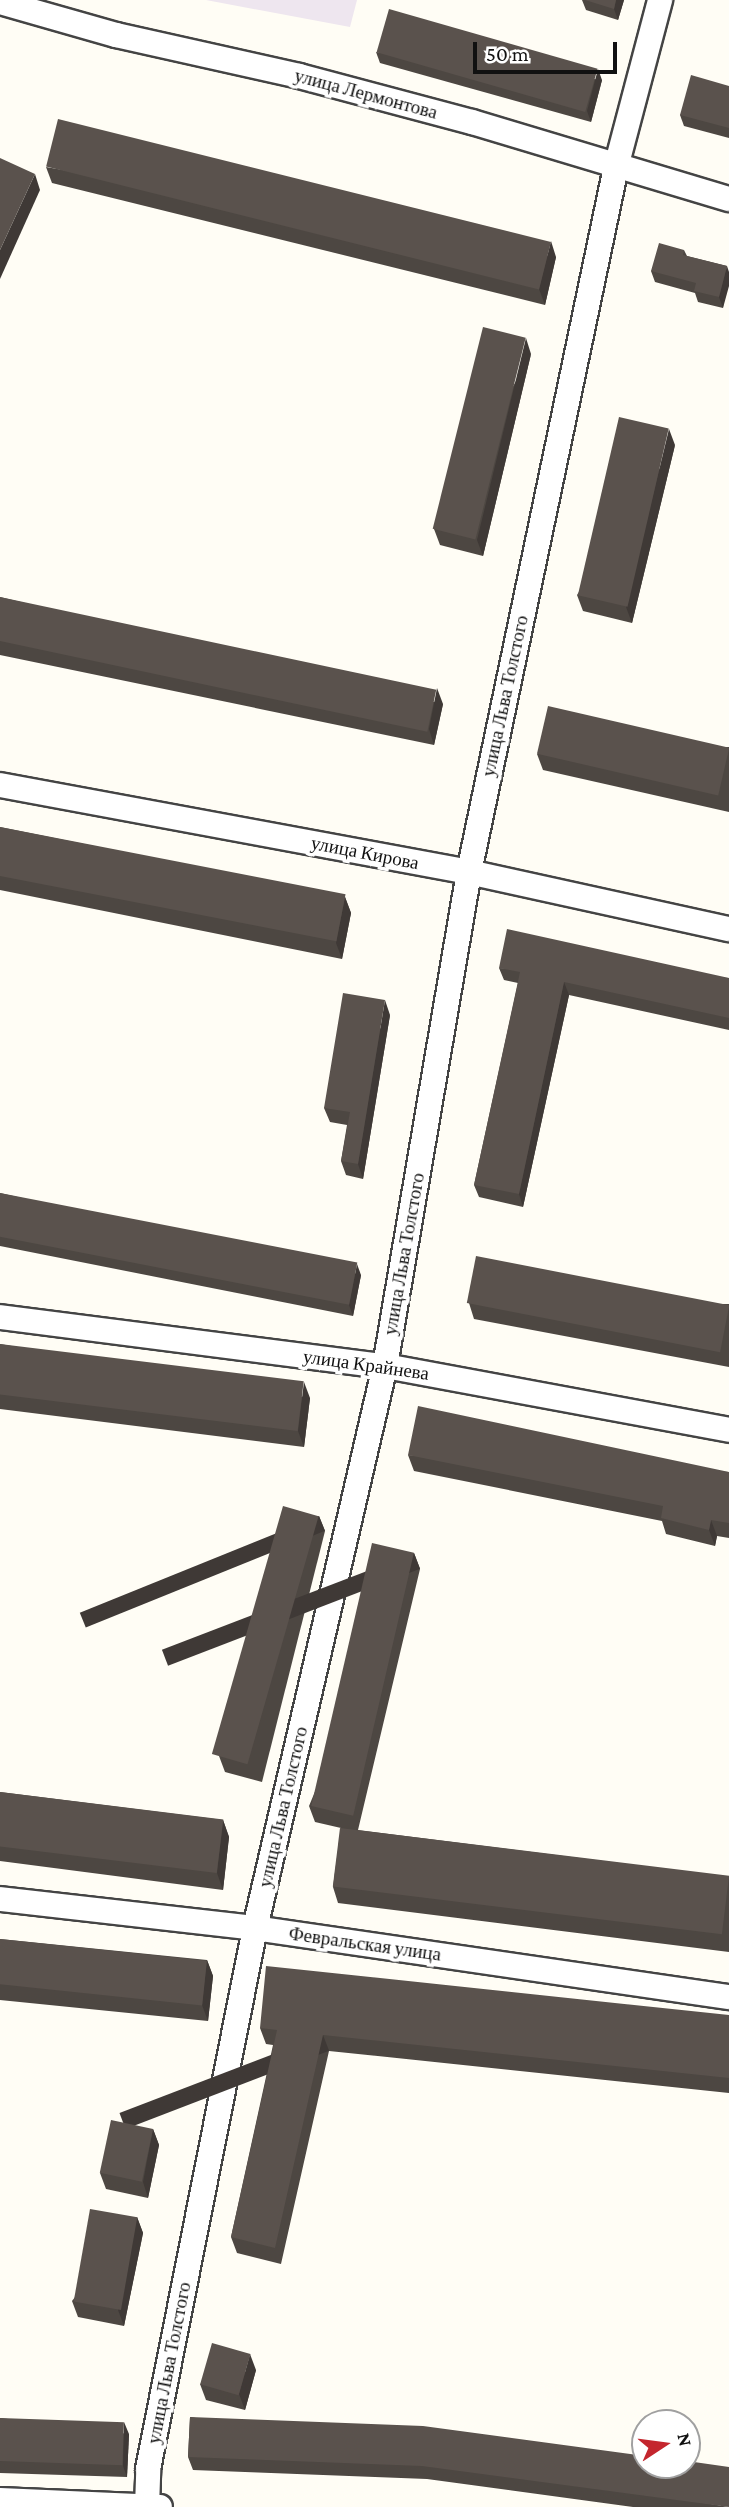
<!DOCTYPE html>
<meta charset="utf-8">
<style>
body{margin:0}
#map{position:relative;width:729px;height:2507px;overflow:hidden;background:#fffdf5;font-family:"Crimson Pro",serif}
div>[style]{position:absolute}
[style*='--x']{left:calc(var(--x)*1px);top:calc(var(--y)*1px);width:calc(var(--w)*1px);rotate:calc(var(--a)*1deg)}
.industrial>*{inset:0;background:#eee6ef}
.roads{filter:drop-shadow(2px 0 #444) drop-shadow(-2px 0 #444) drop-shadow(0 2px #444) drop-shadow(0 -2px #444)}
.minor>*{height:24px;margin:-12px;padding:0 12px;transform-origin:12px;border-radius:12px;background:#fff}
.wall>*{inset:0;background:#4d4742}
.shaded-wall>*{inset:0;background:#3f3936;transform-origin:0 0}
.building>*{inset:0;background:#5a524d;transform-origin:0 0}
span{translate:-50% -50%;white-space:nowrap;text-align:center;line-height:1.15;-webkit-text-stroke:7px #fff;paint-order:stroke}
.street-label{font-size:19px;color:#111}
.north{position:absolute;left:631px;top:2409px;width:70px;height:70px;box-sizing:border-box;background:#fff;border:2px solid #a0a0a0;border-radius:50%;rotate:77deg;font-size:19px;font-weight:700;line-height:28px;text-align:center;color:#111}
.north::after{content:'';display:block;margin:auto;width:24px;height:32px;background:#c4262e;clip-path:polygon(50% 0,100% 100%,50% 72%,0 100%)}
.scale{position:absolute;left:473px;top:42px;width:144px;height:32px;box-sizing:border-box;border:4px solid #111;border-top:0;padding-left:9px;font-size:21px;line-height:24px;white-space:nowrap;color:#111;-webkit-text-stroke:5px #fff;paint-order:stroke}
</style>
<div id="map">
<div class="industrial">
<div style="clip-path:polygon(206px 0,357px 0,350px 27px)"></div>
</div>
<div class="roads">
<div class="minor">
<div style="--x:0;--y:2;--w:121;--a:15.9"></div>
<div style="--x:116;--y:35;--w:188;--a:12.6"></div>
<div style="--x:299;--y:76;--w:179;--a:14.9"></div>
<div style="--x:472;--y:122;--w:268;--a:16.7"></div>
<div style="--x:0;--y:785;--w:477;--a:10.5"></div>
<div style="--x:469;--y:872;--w:266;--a:12.4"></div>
<div style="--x:0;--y:1317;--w:388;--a:7.3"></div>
<div style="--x:385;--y:1366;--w:350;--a:10.5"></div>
<div style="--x:0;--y:1899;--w:257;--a:6.5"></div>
<div style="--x:255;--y:1928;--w:479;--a:8.3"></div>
<div style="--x:0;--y:2500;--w:160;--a:2.5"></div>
<div style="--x:147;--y:2507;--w:38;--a:-88"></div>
<div style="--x:148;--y:2469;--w:551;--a:-78.81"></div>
<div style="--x:255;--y:1928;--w:577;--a:-76.98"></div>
<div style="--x:385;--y:1366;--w:501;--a:-80.35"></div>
<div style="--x:469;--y:872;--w:720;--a:-78.22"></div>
<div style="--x:616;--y:167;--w:173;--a:-75.2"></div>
</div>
</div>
<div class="wall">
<div style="clip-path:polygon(582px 0,624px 0,618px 20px,586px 10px)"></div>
<div style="clip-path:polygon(376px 52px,602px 80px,591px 122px,380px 63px)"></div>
<div style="clip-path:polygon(729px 86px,729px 138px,684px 126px,680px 115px)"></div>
<div style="clip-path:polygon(46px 167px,556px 257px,545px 305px,52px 183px)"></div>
<div style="clip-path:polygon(684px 250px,687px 256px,727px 266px,723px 308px,698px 302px,695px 293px,655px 282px,651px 271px)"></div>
<div style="clip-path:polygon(531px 354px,483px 556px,440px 545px,434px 529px)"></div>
<div style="clip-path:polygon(675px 445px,632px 623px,583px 611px,577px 595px)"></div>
<div style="clip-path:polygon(0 597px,443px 704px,434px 745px,0 655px)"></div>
<div style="clip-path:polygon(729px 747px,729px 812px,543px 770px,537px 754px)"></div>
<div style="clip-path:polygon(0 827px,345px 897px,351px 913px,342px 959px,0 890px)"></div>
<div style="clip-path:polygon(499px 968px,729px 978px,729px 1030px,569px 995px,523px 1207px,479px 1197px,474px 1185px,518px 983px,504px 980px)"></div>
<div style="clip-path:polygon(390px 1015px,363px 1179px,346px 1175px,341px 1161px,347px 1125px,330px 1122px,324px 1108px)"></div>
<div style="clip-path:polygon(0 1193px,361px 1275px,353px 1316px,0 1246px)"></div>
<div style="clip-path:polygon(469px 1303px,729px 1304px,729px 1367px,474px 1319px)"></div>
<div style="clip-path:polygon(0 1344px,310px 1398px,304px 1447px,0 1409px)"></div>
<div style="clip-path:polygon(408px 1455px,729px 1472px,729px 1538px,717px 1536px,715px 1546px,666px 1534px,662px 1521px,414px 1471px)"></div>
<div style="clip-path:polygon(319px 1516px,325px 1531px,262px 1782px,225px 1772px,219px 1756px)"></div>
<div style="clip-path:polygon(414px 1553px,420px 1569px,358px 1830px,729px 1877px,729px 1952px,338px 1903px,333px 1887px,341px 1828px,315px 1822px,309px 1806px)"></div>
<div style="clip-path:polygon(0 1792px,223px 1820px,229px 1837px,223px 1890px,0 1861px)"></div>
<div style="clip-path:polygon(0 1939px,207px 1960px,213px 1976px,208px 2021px,0 2000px)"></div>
<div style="clip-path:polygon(729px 2015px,729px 2093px,329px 2051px,281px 2264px,237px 2253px,231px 2237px,273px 2045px,266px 2044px,260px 2028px)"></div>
<div style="clip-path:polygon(153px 2129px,159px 2145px,148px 2198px,106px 2189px,100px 2173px)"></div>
<div style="clip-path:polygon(137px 2217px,143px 2233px,124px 2326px,78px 2317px,72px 2301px)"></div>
<div style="clip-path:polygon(256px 2370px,245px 2410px,206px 2400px,200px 2384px)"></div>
<div style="clip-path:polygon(190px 2417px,729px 2507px,633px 2507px,427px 2479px,193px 2470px,188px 2457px)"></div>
<div style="clip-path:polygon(0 2418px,129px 2434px,127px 2477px,0 2473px)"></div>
</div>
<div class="shaded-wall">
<div style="clip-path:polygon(616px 0,624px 0,618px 20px,614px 9px)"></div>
<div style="clip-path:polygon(598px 69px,602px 80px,591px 122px,587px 111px)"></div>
<div style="clip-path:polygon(35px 174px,40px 190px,0 279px,0 250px)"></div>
<div style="clip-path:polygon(551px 241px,556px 257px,545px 305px,539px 289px)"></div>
<div style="clip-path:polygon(727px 266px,729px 272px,729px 286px,723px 308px,719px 297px)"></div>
<div style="clip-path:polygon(526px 338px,531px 354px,483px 556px,477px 540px)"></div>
<div style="clip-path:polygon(669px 429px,675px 445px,632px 623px,626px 607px)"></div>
<div style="clip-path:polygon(437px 688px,443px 704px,434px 745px,429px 729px)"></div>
<div style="clip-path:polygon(345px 897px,351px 913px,342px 959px,336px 943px)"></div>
<div style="clip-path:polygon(564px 982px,569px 995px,523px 1207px,519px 1194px)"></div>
<div style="clip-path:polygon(385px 1000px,390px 1015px,363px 1179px,358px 1164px)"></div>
<div style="clip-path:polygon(357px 1264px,361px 1275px,353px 1316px,349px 1305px)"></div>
<div style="clip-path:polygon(304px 1382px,310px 1398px,304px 1447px,298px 1431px)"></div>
<div style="left:319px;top:1516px;width:16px;height:258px;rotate:68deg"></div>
<div style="clip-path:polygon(711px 1520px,717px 1536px,715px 1546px,709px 1530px)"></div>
<div style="left:414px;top:1553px;width:17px;height:270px;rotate:69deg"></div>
<div style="clip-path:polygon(223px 1820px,229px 1837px,223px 1890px,217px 1873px)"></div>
<div style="clip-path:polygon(207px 1960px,213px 1976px,208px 2021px,202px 2005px)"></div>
<div style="left:323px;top:2035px;width:17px;height:218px;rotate:69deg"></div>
<div style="clip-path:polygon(153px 2129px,159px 2145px,148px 2198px,143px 2182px)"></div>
<div style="clip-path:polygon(137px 2217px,143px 2233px,124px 2326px,118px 2310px)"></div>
<div style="clip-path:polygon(250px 2354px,256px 2370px,245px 2410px,239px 2394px)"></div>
<div style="clip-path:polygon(124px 2422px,129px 2434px,127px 2477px,123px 2466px)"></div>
</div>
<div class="building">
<div style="clip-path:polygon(585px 0,616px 0,614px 9px)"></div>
<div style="left:389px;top:9px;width:217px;height:45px;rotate:16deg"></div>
<div style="clip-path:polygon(691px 75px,729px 86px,729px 128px,680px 115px)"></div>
<div style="left:58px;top:119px;width:508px;height:49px;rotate:14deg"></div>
<div style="clip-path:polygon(0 158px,35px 174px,0 250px)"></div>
<div style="clip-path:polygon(659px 243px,684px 250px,683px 255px,727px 266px,719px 297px,694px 291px,696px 283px,651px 271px)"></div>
<div style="left:483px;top:327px;width:44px;height:208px;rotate:14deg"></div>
<div style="left:619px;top:417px;width:51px;height:183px;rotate:13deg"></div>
<div style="left:0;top:597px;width:446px;height:43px;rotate:12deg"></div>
<div style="left:548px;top:706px;width:186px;height:49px;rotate:13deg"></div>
<div style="left:0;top:827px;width:352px;height:48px;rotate:11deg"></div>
<div style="clip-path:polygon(507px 929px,729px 978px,729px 1018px,564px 982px,519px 1194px,474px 1185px,520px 972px,499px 968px)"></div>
<div style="clip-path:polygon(343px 993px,385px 1000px,358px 1164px,341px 1161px,350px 1112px,324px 1108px)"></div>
<div style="left:0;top:1193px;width:364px;height:43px;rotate:11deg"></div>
<div style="left:476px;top:1256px;width:258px;height:48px;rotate:11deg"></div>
<div style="left:0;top:1344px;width:306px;height:50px;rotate:7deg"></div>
<div style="clip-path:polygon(418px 1406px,729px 1472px,729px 1523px,711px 1520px,709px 1530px,661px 1518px,663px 1506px,408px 1455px)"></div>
<div style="left:283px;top:1506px;width:37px;height:258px;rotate:16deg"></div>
<div style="left:372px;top:1543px;width:43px;height:270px;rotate:13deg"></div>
<div style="left:0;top:1792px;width:225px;height:54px;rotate:7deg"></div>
<div style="left:340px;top:1828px;width:392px;height:59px;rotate:7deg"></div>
<div style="left:0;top:1939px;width:208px;height:45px;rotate:6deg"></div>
<div style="clip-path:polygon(266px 1966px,729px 2015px,729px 2078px,323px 2035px,275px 2248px,231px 2237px,277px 2030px,260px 2028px)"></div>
<div style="left:111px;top:2120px;width:43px;height:54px;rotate:12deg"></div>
<div style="left:90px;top:2209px;width:48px;height:94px;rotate:10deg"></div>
<div style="left:212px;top:2343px;width:40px;height:43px;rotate:16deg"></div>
<div style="clip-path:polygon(190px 2417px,423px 2426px,645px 2456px,645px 2465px,687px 2465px,687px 2461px,729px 2467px,729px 2507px,422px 2466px,188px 2457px)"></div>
<div style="left:0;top:2418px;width:124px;height:43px;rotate:2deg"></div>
</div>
<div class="street-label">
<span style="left:366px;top:94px;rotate:15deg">улица Лермонтова</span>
<span style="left:505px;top:696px;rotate:-78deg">улица Льва Толстого</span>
<span style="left:365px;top:853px;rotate:11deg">улица Кирова</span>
<span style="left:404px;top:1254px;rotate:-80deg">улица Льва Толстого</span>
<span style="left:366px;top:1365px;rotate:8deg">улица Крайнева</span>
<span style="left:283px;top:1807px;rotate:-77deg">улица Льва Толстого</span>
<span style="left:365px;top:1944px;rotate:8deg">Февральская улица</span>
<span style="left:169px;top:2363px;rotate:-79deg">улица Льва Толстого</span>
</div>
<div class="north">N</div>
<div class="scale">50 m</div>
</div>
